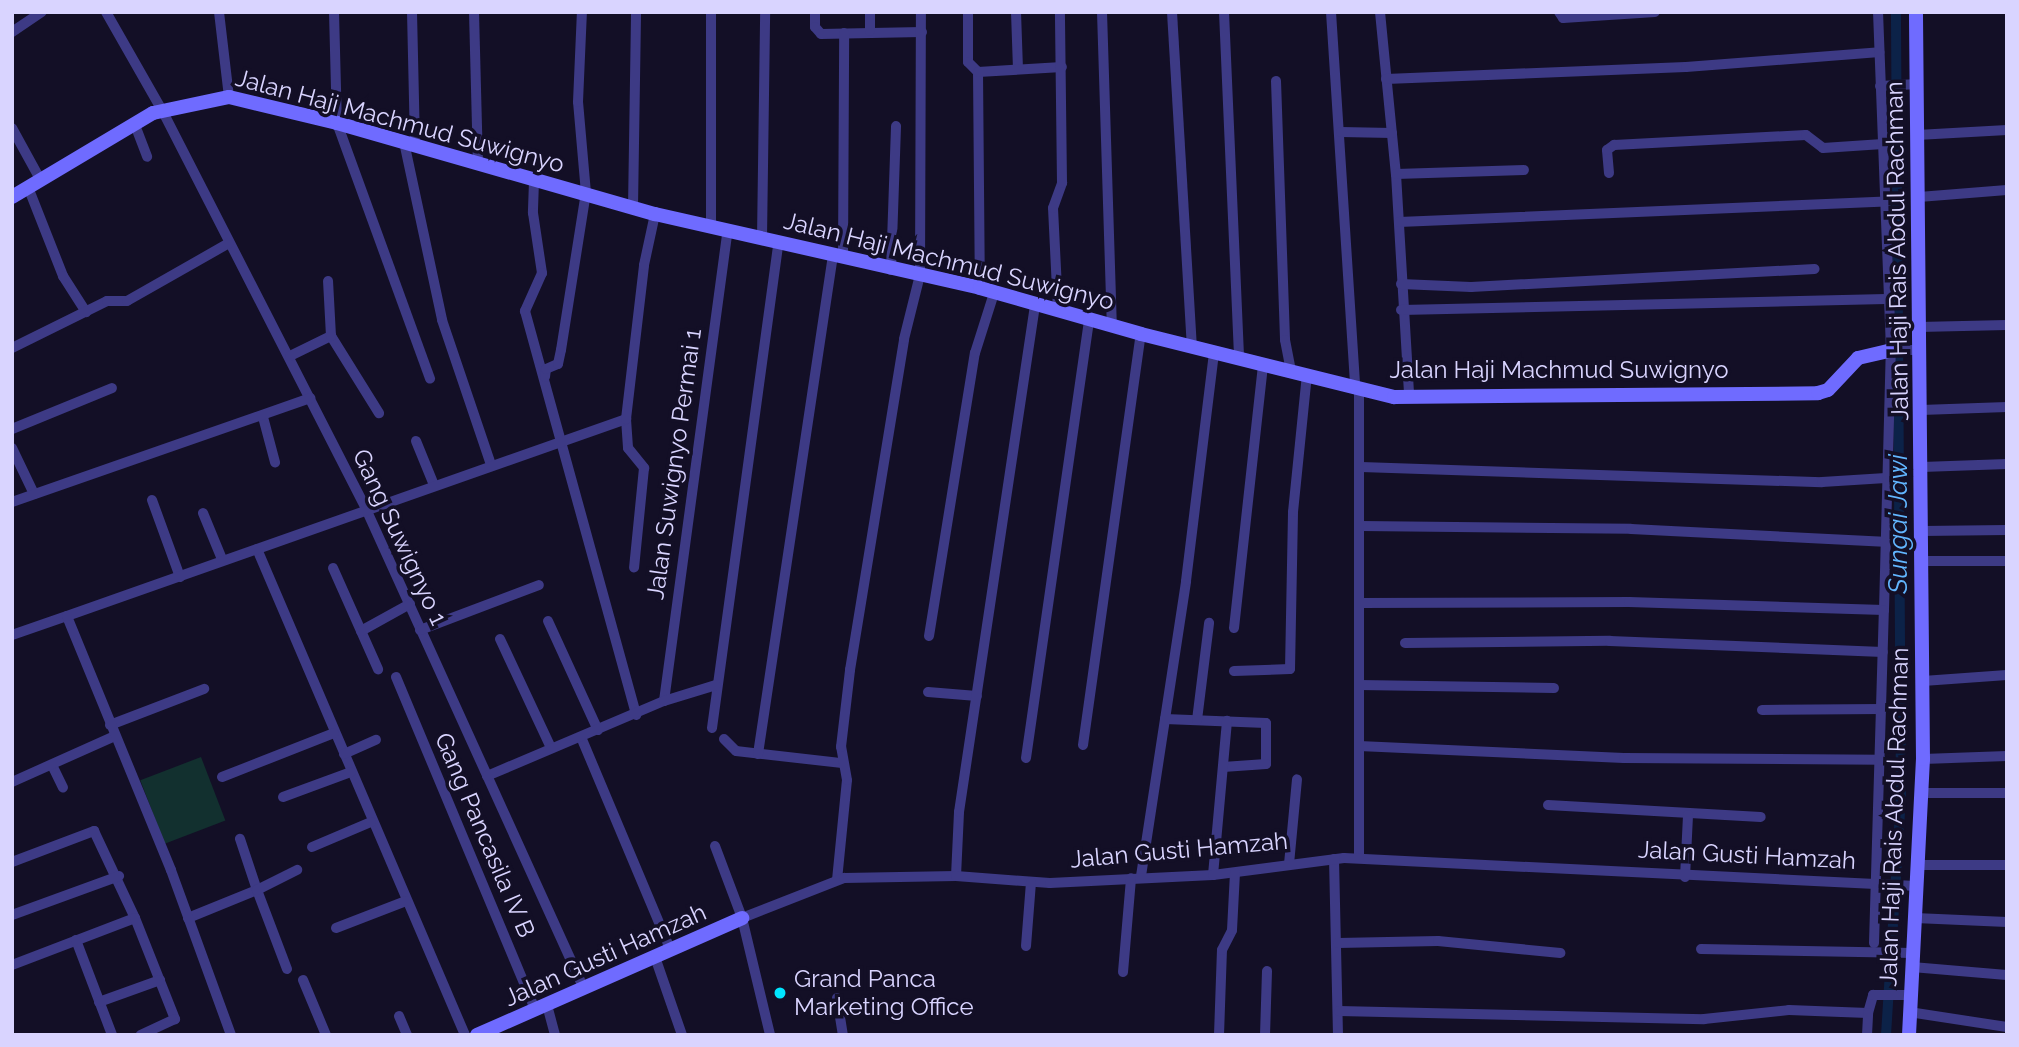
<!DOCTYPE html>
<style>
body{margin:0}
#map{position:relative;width:2019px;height:1047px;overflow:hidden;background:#130f26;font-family:Raleway,sans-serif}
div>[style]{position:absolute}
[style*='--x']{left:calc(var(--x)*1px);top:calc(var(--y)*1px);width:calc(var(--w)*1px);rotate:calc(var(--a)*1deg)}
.green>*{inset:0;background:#12302f;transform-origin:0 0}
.canal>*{height:10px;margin:-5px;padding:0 5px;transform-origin:5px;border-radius:5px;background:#0c2248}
.street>*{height:10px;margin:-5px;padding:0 5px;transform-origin:5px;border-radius:5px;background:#3d3a85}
.secondary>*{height:14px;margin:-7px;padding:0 7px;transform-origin:7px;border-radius:7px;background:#6f6bff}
.dots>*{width:19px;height:19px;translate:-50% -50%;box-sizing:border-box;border:4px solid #130f26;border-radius:50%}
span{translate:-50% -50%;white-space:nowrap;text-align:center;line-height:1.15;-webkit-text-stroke:7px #130f26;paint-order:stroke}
.street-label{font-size:24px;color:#d9d4ff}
.poi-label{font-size:24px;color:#d9d4ff}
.left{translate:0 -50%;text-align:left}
.water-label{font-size:26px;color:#62b6ff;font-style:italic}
.frame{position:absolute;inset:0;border:14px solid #d9d4ff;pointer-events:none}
</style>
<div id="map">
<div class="green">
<div style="left:201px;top:757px;width:68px;height:65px;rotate:69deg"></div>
</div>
<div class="canal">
<div style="--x:1886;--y:1035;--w:239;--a:-86.4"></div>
<div style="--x:1901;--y:796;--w:784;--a:-90.37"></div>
</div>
<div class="street">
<div style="--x:106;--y:12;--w:113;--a:60.3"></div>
<div style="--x:162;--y:110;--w:448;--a:62.9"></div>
<div style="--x:366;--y:509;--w:527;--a:65.57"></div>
<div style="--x:219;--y:12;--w:86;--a:83.3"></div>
<div style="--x:334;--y:12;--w:111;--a:88.5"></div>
<div style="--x:337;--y:123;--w:272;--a:70"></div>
<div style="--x:412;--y:12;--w:133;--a:88.7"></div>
<div style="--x:474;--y:12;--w:152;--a:88.5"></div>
<div style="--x:711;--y:12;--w:215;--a:90"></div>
<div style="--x:815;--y:12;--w:15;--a:90"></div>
<div style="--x:815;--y:27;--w:9;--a:49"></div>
<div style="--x:821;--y:34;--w:101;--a:-1.1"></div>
<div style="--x:870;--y:12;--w:19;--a:90"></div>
<div style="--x:968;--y:12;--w:50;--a:90"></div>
<div style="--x:968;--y:62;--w:14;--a:45"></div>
<div style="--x:978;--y:72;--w:216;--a:89.5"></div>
<div style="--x:1016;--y:12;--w:57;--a:88"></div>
<div style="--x:1102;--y:12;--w:313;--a:88.2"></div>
<div style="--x:1172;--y:12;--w:335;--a:86.6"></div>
<div style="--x:1224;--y:12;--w:347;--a:87.5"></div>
<div style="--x:1331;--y:12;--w:377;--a:86.3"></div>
<div style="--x:1380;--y:12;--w:163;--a:84.4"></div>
<div style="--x:1396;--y:174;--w:222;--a:86.6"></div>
<div style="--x:1559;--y:12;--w:7;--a:56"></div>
<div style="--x:1563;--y:18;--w:92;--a:-3.7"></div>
<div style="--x:12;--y:32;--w:36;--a:-34"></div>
<div style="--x:978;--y:72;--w:84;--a:-3.4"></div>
<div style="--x:1386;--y:79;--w:300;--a:-2.3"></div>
<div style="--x:1686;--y:67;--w:194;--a:-4.4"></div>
<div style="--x:1276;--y:81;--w:259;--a:88"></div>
<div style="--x:1285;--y:340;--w:31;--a:79"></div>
<div style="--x:1880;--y:86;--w:38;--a:-3"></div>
<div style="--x:135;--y:125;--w:34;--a:69"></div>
<div style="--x:12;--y:128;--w:58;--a:61.2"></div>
<div style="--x:1341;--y:132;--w:51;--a:1.1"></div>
<div style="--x:1917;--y:135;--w:90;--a:-3.2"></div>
<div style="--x:404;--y:142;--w:182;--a:77.9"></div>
<div style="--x:442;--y:320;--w:153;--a:71.3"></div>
<div style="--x:1609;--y:173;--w:23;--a:-95"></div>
<div style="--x:1607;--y:150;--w:9;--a:-36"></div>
<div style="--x:1614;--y:145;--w:192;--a:-3"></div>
<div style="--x:1806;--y:135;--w:21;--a:37"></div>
<div style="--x:1823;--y:148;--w:60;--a:-3.8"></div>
<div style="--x:1396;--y:174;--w:128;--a:-1.8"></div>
<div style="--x:534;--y:181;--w:32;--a:92"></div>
<div style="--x:533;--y:213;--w:61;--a:81.5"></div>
<div style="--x:542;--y:273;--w:42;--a:114.1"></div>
<div style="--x:525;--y:311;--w:419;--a:74.6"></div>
<div style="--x:28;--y:187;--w:96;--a:68.5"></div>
<div style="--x:63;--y:276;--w:43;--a:57.4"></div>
<div style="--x:1919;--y:197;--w:88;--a:-4.5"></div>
<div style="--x:633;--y:207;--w:195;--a:-89.1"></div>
<div style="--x:1399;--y:222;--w:487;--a:-2.4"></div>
<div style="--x:762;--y:238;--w:226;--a:-89.2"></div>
<div style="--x:843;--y:258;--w:225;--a:-89.7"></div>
<div style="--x:891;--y:270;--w:144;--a:-88"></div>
<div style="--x:1401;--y:284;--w:70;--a:2.5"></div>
<div style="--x:1471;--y:287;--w:344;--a:-3"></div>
<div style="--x:1058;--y:310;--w:102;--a:-92.8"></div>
<div style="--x:1053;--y:208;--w:27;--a:-70"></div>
<div style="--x:1062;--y:183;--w:171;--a:-90.7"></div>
<div style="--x:1401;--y:310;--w:485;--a:-1.3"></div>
<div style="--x:1919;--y:327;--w:88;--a:-1.3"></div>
<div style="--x:331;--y:336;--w:91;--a:58.1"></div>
<div style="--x:12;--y:348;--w:106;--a:-26.3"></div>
<div style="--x:107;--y:301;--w:20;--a:0"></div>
<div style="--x:127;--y:301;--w:117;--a:-29.6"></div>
<div style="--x:1894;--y:350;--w:26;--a:0"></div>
<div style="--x:290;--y:356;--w:46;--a:-26"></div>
<div style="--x:331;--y:336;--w:55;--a:-93.1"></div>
<div style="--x:545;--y:377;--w:8;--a:-83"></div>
<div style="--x:546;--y:369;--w:13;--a:-23"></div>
<div style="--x:558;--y:364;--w:14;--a:-78"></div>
<div style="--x:561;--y:350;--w:159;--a:-81"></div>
<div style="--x:586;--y:193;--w:91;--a:-95"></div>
<div style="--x:578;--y:102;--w:90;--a:-87.5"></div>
<div style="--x:1921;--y:410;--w:86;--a:-2"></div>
<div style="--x:263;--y:417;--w:47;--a:75.1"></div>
<div style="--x:626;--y:419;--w:29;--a:86"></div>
<div style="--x:628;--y:448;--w:26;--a:51"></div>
<div style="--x:644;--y:468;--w:100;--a:95.7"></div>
<div style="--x:12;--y:429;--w:108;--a:-22.3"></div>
<div style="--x:416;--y:441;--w:48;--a:67.8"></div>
<div style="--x:12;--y:448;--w:51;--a:64.4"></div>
<div style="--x:1361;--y:467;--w:461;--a:1.9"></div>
<div style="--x:1822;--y:482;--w:64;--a:-3.6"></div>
<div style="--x:1922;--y:467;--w:85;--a:-2"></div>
<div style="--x:152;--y:500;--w:82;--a:70"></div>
<div style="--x:12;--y:502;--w:316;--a:-19.2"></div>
<div style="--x:203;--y:513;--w:50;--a:67.6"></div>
<div style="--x:1361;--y:526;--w:270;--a:0.6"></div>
<div style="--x:1631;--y:529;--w:253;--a:2.9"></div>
<div style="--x:1922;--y:531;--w:85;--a:-0.7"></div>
<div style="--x:257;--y:549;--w:529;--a:66.83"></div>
<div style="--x:1922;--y:561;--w:85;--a:0"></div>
<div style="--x:333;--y:568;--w:111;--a:66"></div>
<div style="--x:1360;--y:603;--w:269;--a:-0.2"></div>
<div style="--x:1629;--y:602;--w:255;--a:1.8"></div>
<div style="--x:1884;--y:610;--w:260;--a:-88.5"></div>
<div style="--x:1891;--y:350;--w:338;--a:-92.2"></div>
<div style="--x:548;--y:621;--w:120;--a:65.4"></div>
<div style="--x:1234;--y:628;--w:266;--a:-83.7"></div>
<div style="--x:420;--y:630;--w:127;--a:-20.7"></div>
<div style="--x:361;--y:631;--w:56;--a:-28.9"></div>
<div style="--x:12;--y:635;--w:58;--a:-19.1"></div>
<div style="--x:929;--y:636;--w:287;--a:-80.8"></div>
<div style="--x:975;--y:353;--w:63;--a:-72.4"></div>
<div style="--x:500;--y:639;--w:120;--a:64.9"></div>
<div style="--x:1405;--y:643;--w:205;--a:-0.6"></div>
<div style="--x:1610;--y:641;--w:273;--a:2.3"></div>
<div style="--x:1234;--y:671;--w:56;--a:-2"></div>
<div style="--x:1290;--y:669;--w:157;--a:-88.9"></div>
<div style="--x:1293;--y:512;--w:138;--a:-84.2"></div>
<div style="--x:396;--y:677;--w:360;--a:67.3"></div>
<div style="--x:1923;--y:681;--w:84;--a:-4.1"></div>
<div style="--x:1359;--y:685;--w:195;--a:0.9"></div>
<div style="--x:928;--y:692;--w:49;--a:4.7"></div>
<div style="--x:664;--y:701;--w:473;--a:-82.3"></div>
<div style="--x:1762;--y:710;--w:120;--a:-0.5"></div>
<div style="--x:1165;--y:719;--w:101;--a:2.3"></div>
<div style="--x:1266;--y:723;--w:41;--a:90"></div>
<div style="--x:1266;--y:764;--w:43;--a:176"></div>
<div style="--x:1197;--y:720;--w:98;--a:-82.9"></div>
<div style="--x:110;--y:725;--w:101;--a:-21"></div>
<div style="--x:712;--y:728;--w:491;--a:-82.2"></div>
<div style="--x:581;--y:737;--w:232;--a:67.2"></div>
<div style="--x:724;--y:739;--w:17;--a:45"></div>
<div style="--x:736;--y:751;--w:107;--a:6.5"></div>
<div style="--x:1083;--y:745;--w:415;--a:-82"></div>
<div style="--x:1359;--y:746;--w:265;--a:2.6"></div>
<div style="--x:1624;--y:758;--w:257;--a:0.4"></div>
<div style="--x:344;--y:754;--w:35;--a:-24"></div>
<div style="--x:758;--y:754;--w:505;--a:-81.45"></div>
<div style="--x:1026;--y:758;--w:443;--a:-81.8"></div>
<div style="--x:1923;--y:759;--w:84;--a:-2"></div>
<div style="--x:52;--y:765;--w:25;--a:64"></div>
<div style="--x:487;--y:776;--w:192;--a:-23"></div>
<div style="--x:664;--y:701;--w:54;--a:-17.1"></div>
<div style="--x:222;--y:777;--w:120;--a:-21.4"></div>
<div style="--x:12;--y:782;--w:113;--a:-24.1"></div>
<div style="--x:1920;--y:793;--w:87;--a:0"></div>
<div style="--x:283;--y:797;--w:72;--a:-20.2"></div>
<div style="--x:1548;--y:805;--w:213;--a:3.2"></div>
<div style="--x:715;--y:846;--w:77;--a:69.4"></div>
<div style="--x:742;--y:918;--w:120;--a:76.5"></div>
<div style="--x:312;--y:847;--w:64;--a:-23"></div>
<div style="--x:1359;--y:858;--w:469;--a:-90"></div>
<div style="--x:1334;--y:859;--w:176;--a:88.7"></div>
<div style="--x:12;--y:862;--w:88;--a:-20.7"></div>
<div style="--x:94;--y:831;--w:96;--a:64.8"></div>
<div style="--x:135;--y:918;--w:132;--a:159.1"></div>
<div style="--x:1289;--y:864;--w:85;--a:-84.6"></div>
<div style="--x:1919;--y:865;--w:88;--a:0"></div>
<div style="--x:1213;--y:875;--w:155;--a:-84.8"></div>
<div style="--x:956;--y:876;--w:64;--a:-87.3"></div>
<div style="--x:959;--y:812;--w:513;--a:-81.47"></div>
<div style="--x:1141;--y:876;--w:298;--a:-81.3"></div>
<div style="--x:1186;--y:581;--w:230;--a:-83"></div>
<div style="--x:1685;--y:877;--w:62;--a:-87.2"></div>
<div style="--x:837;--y:880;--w:100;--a:-84.3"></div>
<div style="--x:847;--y:780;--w:34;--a:-100"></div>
<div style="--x:841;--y:747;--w:78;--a:-83.3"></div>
<div style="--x:850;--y:670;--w:335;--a:-80.7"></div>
<div style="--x:904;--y:339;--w:66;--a:-76"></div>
<div style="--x:920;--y:275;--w:263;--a:-89.8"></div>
<div style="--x:12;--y:915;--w:114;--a:-20"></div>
<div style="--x:135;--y:918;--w:109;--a:68.4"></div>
<div style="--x:175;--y:1019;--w:38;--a:155"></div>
<div style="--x:188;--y:918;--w:74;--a:-22.1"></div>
<div style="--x:257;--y:890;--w:54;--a:-108.4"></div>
<div style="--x:742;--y:918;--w:110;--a:-21.4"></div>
<div style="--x:844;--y:878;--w:112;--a:-1"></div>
<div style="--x:956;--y:876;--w:94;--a:4.3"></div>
<div style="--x:1050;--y:883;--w:163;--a:-2.8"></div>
<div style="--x:1213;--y:875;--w:132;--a:-7.4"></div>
<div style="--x:1344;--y:858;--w:573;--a:2.8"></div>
<div style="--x:1915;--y:918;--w:92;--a:2.5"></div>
<div style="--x:336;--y:928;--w:75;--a:-21.1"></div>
<div style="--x:76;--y:940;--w:102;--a:69.2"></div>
<div style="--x:1338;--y:943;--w:100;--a:-1.1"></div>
<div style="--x:1438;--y:941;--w:123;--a:5.6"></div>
<div style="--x:1874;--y:943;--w:333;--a:-88.3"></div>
<div style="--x:1026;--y:946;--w:64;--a:-85.5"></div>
<div style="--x:1701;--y:949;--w:212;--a:1.1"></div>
<div style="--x:655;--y:957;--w:83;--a:70.9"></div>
<div style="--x:1912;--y:967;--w:95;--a:4.8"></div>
<div style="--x:287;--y:969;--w:85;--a:-110.8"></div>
<div style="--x:257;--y:890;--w:45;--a:-26.6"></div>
<div style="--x:1123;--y:972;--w:94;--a:-85.1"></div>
<div style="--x:303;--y:980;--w:60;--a:67.3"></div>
<div style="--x:837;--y:998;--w:37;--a:81"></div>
<div style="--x:99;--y:1002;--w:65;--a:-19.8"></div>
<div style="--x:547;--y:1005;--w:31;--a:75"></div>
<div style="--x:1339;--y:1011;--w:365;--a:1.3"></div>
<div style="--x:1704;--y:1019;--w:85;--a:-6"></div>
<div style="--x:1789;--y:1010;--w:79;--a:2.2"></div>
<div style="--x:1868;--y:1013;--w:19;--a:-74"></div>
<div style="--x:1873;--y:995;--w:38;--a:0"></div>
<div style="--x:1909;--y:1012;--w:99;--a:8.7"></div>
<div style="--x:399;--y:1016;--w:21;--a:67"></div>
<div style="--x:231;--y:1035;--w:176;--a:-110"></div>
<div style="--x:171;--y:870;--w:274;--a:-112.3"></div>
<div style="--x:67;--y:616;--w:593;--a:-19.41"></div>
<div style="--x:626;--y:419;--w:155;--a:-83.3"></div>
<div style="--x:644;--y:265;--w:52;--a:-77.8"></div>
<div style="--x:1219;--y:1035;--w:85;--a:-88"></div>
<div style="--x:1222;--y:950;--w:22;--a:-63"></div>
<div style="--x:1232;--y:930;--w:57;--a:-87"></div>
<div style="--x:1265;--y:1035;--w:64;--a:-88.2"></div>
<div style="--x:1867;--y:1035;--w:22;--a:-87"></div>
</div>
<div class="secondary">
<div style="--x:12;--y:197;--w:164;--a:-30.8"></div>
<div style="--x:153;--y:113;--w:78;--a:-11.9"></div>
<div style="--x:229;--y:97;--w:111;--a:13.5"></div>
<div style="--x:337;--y:123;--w:331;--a:16"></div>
<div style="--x:655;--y:214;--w:333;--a:12.8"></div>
<div style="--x:980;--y:288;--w:167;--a:15.9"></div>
<div style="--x:1141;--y:334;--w:261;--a:14"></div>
<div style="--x:1394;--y:397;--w:424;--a:-0.5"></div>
<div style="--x:1818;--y:393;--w:10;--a:-17"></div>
<div style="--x:1828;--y:390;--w:44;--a:-46.8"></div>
<div style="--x:1858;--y:358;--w:37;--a:-13"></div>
<div style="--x:477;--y:1035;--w:290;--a:-23.8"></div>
<div style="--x:1909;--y:1035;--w:276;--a:-87.1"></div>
<div style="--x:1923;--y:759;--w:747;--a:-90.54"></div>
</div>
<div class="dots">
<div style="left:780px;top:993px;background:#00e5ff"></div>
</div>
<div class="street-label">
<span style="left:400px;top:121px;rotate:15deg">Jalan Haji Machmud Suwignyo</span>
<span style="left:1897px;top:251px;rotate:-91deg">Jalan Haji Rais Abdul Rachman</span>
<span style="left:949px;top:261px;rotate:14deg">Jalan Haji Machmud Suwignyo</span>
<span style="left:1559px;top:370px">Jalan Haji Machmud Suwignyo</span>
<span style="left:674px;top:464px;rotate:-82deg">Jalan Suwignyo Permai 1</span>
<span style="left:400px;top:537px;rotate:65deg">Gang Suwignyo 1</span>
<span style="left:1894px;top:817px;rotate:-88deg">Jalan Haji Rais Abdul Rachman</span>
<span style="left:485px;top:835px;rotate:67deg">Gang Pancasila IV B</span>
<span style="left:1179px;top:850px;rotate:-5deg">Jalan Gusti Hamzah</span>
<span style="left:1747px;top:855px;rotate:3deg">Jalan Gusti Hamzah</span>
<span style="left:605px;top:955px;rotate:-24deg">Jalan Gusti Hamzah</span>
</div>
<div class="poi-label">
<span class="left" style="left:794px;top:993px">Grand Panca<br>Marketing Office</span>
</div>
<div class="water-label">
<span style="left:1899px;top:524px;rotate:-90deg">Sungai Jawi</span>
</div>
<div class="frame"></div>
</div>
